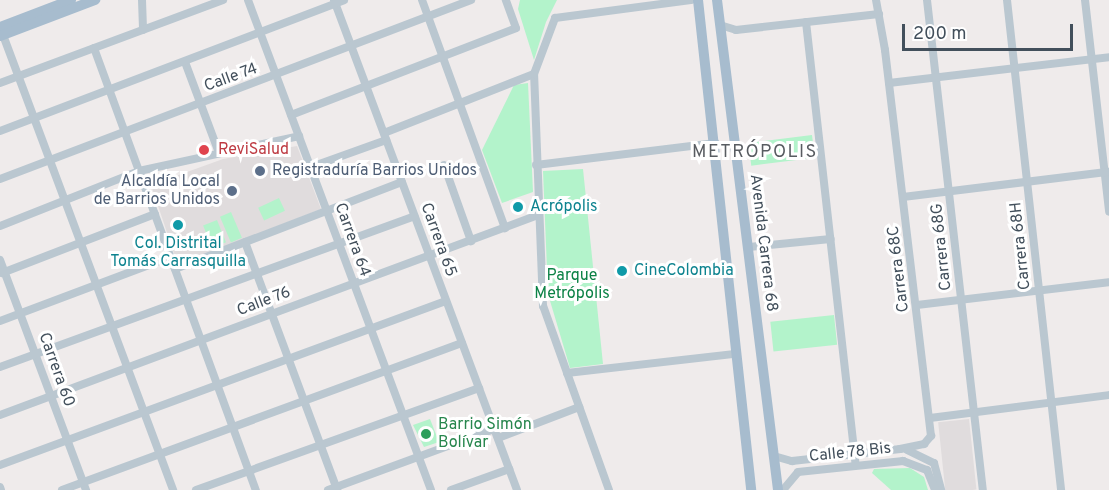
<!DOCTYPE html>
<meta charset="utf-8">
<style>
body{margin:0}
#map{position:relative;width:1109px;height:490px;overflow:hidden;background:#efebeb;font-family:Overpass,sans-serif}
div>[style]{position:absolute}
[style*='--x']{left:calc(var(--x)*1px);top:calc(var(--y)*1px);width:calc(var(--w)*1px);rotate:calc(var(--a)*1deg)}
.education>*{inset:0;background:#e0dcdd;transform-origin:0 0}
.green>*{inset:0;background:#b3f3cb;transform-origin:0 0}
.minor>*{height:8px;margin:-4px;padding:0 4px;transform-origin:4px;border-radius:4px;background:#bac7d0}
.major>*{height:10px;margin:-5px;padding:0 5px;transform-origin:5px;border-radius:5px;background:#a7bcce}
.dots>*{width:16px;height:16px;translate:-50% -50%;box-sizing:border-box;border:3px solid #fff;border-radius:50%}
span{translate:-50% -50%;white-space:nowrap;text-align:center;line-height:1.15;-webkit-text-stroke:6px #fff;paint-order:stroke}
.street-label{font-size:16px;color:#424f5b}
.health-label{font-size:16px;color:#be3a42}
.left{translate:0 -50%;text-align:left}
.service-label{font-size:16px;color:#4e5e75}
.right{translate:-100% -50%;text-align:right}
.culture-label{font-size:16px;color:#0d838f}
.park-label{font-size:16px;color:#0c8246}
.leisure-label{font-size:16px;color:#27864d}
.neighbourhood-label{font-size:18px;color:#585c61;letter-spacing:1.5px}
.scale{position:absolute;left:902px;top:24px;width:171px;height:27px;box-sizing:border-box;border:3px solid #424f5b;border-top:0;padding-left:8px;font-size:18px;line-height:21px;white-space:nowrap;color:#424f5b;-webkit-text-stroke:4px #fff;paint-order:stroke}
</style>
<div id="map">
<div class="education">
<div style="clip-path:polygon(297px 146px,321px 209px,178px 265px,151px 185px,223px 159px)"></div>
<div style="left:969px;top:419px;width:71px;height:31px;rotate:84deg"></div>
</div>
<div class="green">
<div style="clip-path:polygon(520px 0,557px 0,546px 22px,534px 60px,518px 9px)"></div>
<div style="clip-path:polygon(528px 83px,533px 192px,502px 203px,482px 150px,514px 85px)"></div>
<div style="left:812px;top:135px;width:23px;height:64px;rotate:83deg"></div>
<div style="clip-path:polygon(583px 169px,603px 364px,570px 368px,548px 294px,543px 171px)"></div>
<div style="left:279px;top:198px;width:14px;height:23px;rotate:65deg"></div>
<div style="left:231px;top:212px;width:28px;height:12px;rotate:67deg"></div>
<div style="left:217px;top:220px;width:24px;height:15px;rotate:68deg"></div>
<div style="left:834px;top:315px;width:30px;height:64px;rotate:84deg"></div>
<div style="clip-path:polygon(430px 419px,439px 442px,424px 447px,413px 425px)"></div>
<div style="clip-path:polygon(910px 468px,924px 477px,928px 490px,891px 490px,872px 473px,874px 469px)"></div>
</div>
<div class="minor">
<div style="--x:142;--y:0;--w:30;--a:88"></div>
<div style="--x:248;--y:0;--w:523;--a:69.52"></div>
<div style="--x:334;--y:0;--w:523;--a:69.52"></div>
<div style="--x:422;--y:0;--w:243;--a:70"></div>
<div style="--x:927;--y:0;--w:493;--a:83.5"></div>
<div style="--x:1007;--y:0;--w:493;--a:83.7"></div>
<div style="--x:1085;--y:0;--w:213;--a:83.5"></div>
<div style="--x:806;--y:22;--w:446;--a:83.6"></div>
<div style="--x:720;--y:25;--w:17;--a:17"></div>
<div style="--x:736;--y:30;--w:144;--a:-6.4"></div>
<div style="--x:3;--y:35;--w:486;--a:69.5"></div>
<div style="--x:94;--y:48;--w:471;--a:69.9"></div>
<div style="--x:185;--y:62;--w:97;--a:69.5"></div>
<div style="--x:0;--y:83;--w:238;--a:-20.4"></div>
<div style="--x:889;--y:83;--w:222;--a:-6.7"></div>
<div style="--x:291;--y:115;--w:241;--a:-21.1"></div>
<div style="--x:516;--y:28;--w:30;--a:-110"></div>
<div style="--x:0;--y:131;--w:368;--a:-20.8"></div>
<div style="--x:384;--y:133;--w:161;--a:-21.5"></div>
<div style="--x:444;--y:165;--w:81;--a:70.4"></div>
<div style="--x:536;--y:165;--w:181;--a:-7"></div>
<div style="--x:311;--y:167;--w:80;--a:-19.8"></div>
<div style="--x:0;--y:179;--w:504;--a:-20.81"></div>
<div style="--x:903;--y:197;--w:207;--a:-7"></div>
<div style="--x:0;--y:226;--w:149;--a:-21.6"></div>
<div style="--x:139;--y:171;--w:164;--a:-12.3"></div>
<div style="--x:245;--y:242;--w:265;--a:69.6"></div>
<div style="--x:749;--y:247;--w:82;--a:-5.6"></div>
<div style="--x:0;--y:260;--w:246;--a:69.5"></div>
<div style="--x:175;--y:269;--w:243;--a:-21"></div>
<div style="--x:2;--y:273;--w:164;--a:-21.1"></div>
<div style="--x:917;--y:305;--w:193;--a:-6.8"></div>
<div style="--x:0;--y:321;--w:182;--a:-20.6"></div>
<div style="--x:0;--y:367;--w:441;--a:-20"></div>
<div style="--x:567;--y:373;--w:169;--a:-6.5"></div>
<div style="--x:0;--y:415;--w:574;--a:-20.39"></div>
<div style="--x:930;--y:418;--w:180;--a:-7.3"></div>
<div style="--x:498;--y:438;--w:87;--a:-20.9"></div>
<div style="--x:907;--y:450;--w:30;--a:26"></div>
<div style="--x:934;--y:463;--w:28;--a:75"></div>
<div style="--x:774;--y:456;--w:19;--a:16"></div>
<div style="--x:792;--y:461;--w:109;--a:-6.3"></div>
<div style="--x:900;--y:449;--w:25;--a:-12"></div>
<div style="--x:924;--y:444;--w:11;--a:-49"></div>
<div style="--x:931;--y:436;--w:389;--a:-96.8"></div>
<div style="--x:885;--y:50;--w:51;--a:-100.2"></div>
<div style="--x:0;--y:465;--w:475;--a:-20.2"></div>
<div style="--x:0;--y:487;--w:3;--a:72"></div>
<div style="--x:62;--y:490;--w:426;--a:-20.2"></div>
<div style="--x:196;--y:490;--w:301;--a:-19.8"></div>
<div style="--x:328;--y:490;--w:177;--a:-20.2"></div>
<div style="--x:451;--y:490;--w:62;--a:-19.9"></div>
<div style="--x:609;--y:490;--w:195;--a:-109.7"></div>
<div style="--x:543;--y:306;--w:232;--a:-92.2"></div>
<div style="--x:534;--y:74;--w:60;--a:-69.4"></div>
<div style="--x:555;--y:18;--w:137;--a:-7.5"></div>
<div style="--x:783;--y:490;--w:23;--a:-50"></div>
<div style="--x:798;--y:472;--w:106;--a:-6"></div>
<div style="--x:903;--y:461;--w:26;--a:21"></div>
<div style="--x:927;--y:470;--w:22;--a:68"></div>
</div>
<div class="major">
<div style="--x:698;--y:0;--w:493;--a:83.8"></div>
<div style="--x:717;--y:0;--w:494;--a:82.9"></div>
<div style="--x:0;--y:27;--w:76;--a:-20.8"></div>
<div style="--x:0;--y:36;--w:102;--a:-20.8"></div>
</div>
<div class="dots">
<div style="left:204px;top:150px;background:#e0444e"></div>
<div style="left:260px;top:171px;background:#5c6f8a"></div>
<div style="left:232px;top:191px;background:#5c6f8a"></div>
<div style="left:518px;top:207px;background:#0f9aa8"></div>
<div style="left:178px;top:225px;background:#0f9aa8"></div>
<div style="left:622px;top:271px;background:#0f9aa8"></div>
<div style="left:426px;top:434px;background:#2e9e5b"></div>
</div>
<div class="street-label">
<span style="left:231px;top:78px;rotate:-20deg">Calle 74</span>
<span style="left:352px;top:240px;rotate:70deg">Carrera 64</span>
<span style="left:438px;top:240px;rotate:70deg">Carrera 65</span>
<span style="left:763px;top:243px;rotate:83deg">Avenida Carrera 68</span>
<span style="left:1021px;top:246px;rotate:-96deg">Carrera 68H</span>
<span style="left:942px;top:247px;rotate:-96deg">Carrera 68G</span>
<span style="left:899px;top:269px;rotate:-97deg">Carrera 68C</span>
<span style="left:264px;top:302px;rotate:-21deg">Calle 76</span>
<span style="left:56px;top:370px;rotate:70deg">Carrera 60</span>
<span style="left:850px;top:453px;rotate:-6deg">Calle 78 Bis</span>
</div>
<div class="health-label">
<span class="left" style="left:218px;top:150px">ReviSalud</span>
</div>
<div class="service-label">
<span class="left" style="left:272px;top:171px">Registraduría Barrios Unidos</span>
<span class="right" style="left:220px;top:191px">Alcaldía Local<br>de Barrios Unidos</span>
</div>
<div class="culture-label">
<span class="left" style="left:530px;top:207px">Acrópolis</span>
<span style="left:178px;top:253px">Col. Distrital<br>Tomás Carrasquilla</span>
<span class="left" style="left:634px;top:271px">CineColombia</span>
</div>
<div class="park-label">
<span style="left:572px;top:285px">Parque<br>Metrópolis</span>
</div>
<div class="leisure-label">
<span class="left" style="left:438px;top:434px">Barrio Simón<br>Bolívar</span>
</div>
<div class="neighbourhood-label">
<span style="left:755px;top:153px">METRÓPOLIS</span>
</div>
<div class="scale">200 m</div>
</div>
